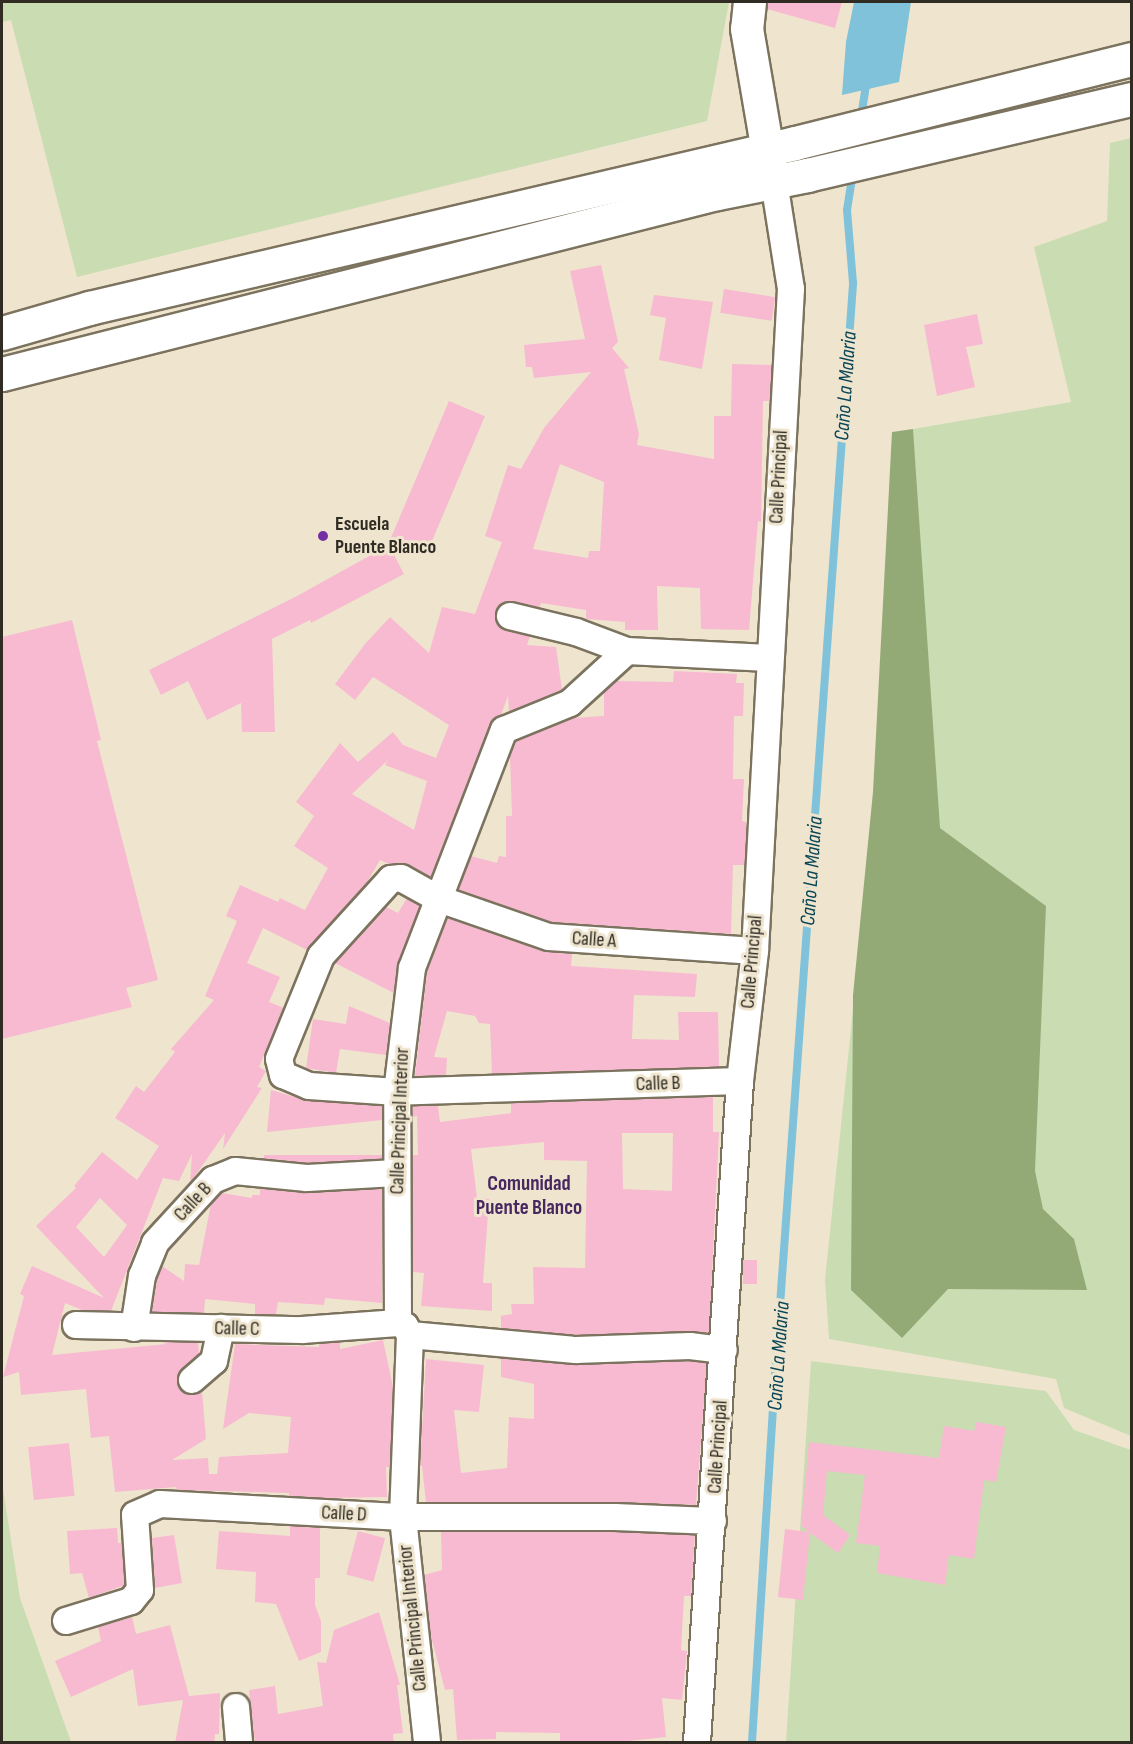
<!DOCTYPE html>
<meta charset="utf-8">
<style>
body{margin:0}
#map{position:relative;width:1133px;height:1744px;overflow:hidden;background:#efe5ce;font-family:"Sofia Sans Condensed",sans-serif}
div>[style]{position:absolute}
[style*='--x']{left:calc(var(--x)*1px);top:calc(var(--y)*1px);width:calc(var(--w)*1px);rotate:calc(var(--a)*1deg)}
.green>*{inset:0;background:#cadcb2}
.forest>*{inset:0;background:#94aa76}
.water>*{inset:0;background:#7fc2da}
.stream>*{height:8px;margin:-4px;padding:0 4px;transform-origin:4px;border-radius:4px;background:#7fc2da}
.building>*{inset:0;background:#f7bad1;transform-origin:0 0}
.roads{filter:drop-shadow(2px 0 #7c735f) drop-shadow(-2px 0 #7c735f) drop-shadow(0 2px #7c735f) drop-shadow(0 -2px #7c735f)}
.minor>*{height:26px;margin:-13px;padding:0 13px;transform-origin:13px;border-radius:13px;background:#fff}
.tertiary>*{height:32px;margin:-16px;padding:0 16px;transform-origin:16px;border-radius:16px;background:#fff}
.primary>*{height:33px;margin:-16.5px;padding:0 16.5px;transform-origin:16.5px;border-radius:16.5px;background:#fff}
.dots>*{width:16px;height:16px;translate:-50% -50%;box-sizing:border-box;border:3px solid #efe5ce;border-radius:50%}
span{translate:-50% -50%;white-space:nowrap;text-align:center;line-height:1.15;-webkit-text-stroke:6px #efe5ce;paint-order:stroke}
.street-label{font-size:20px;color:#302c24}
.poi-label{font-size:20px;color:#302c24;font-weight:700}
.left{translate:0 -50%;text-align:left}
.water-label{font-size:21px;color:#084556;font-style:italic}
.neighbourhood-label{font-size:21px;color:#472861;font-weight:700}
.frame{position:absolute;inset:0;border:3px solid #302c24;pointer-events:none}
</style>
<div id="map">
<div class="green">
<div style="clip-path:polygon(2px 2px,729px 2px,707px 121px,77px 277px,11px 20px,2px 22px)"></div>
<div style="clip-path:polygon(1131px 138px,1131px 1436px,1064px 1408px,1056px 1379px,829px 1339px,825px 1280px,913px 429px,1071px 402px,1034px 247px,1107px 221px,1110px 143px)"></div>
<div style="clip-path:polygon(811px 1361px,1046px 1391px,1074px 1430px,1131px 1450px,1131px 1742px,786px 1742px)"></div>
<div style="clip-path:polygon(2px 1482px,20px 1598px,71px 1742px,2px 1742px)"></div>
</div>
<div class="forest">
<div style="clip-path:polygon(913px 429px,940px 828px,1046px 906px,1035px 1171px,1043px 1209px,1074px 1239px,1087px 1290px,948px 1289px,902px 1338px,851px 1290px,853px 995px,873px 792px,892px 432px)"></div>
</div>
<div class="water">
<div style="clip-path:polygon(854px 2px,911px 2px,899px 82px,842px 95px,846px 42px)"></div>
</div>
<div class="stream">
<div style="--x:861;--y:117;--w:36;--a:-81"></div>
<div style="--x:752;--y:1742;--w:368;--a:-86.4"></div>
<div style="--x:775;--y:1375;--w:1095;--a:-85.91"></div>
<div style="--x:853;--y:283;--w:73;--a:-94.7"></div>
<div style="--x:847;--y:210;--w:37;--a:-81"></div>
</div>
<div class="building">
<div style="clip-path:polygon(768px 2px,842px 2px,835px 28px,767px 9px)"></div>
<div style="clip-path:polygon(evenodd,601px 265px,618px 342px,612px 348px,629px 368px,624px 369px,639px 434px,637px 445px,714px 459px,714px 416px,731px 416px,732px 364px,772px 365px,770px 401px,763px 401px,761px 522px,758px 521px,749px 630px,701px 629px,700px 588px,657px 586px,658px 630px,625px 630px,625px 622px,586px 619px,586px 610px,541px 603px,539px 608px,513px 601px,500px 605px,495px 613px,500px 627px,530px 636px,527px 645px,556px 647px,562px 690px,509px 712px,508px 696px,501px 715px,490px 725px,431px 877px,408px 865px,389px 864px,380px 860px,366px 884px,307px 950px,263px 928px,247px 963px,280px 977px,269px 1002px,284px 1008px,259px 1067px,266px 1071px,257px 1087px,262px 1088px,223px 1149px,225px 1133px,190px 1183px,192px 1154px,179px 1181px,163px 1178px,111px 1311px,82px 1310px,65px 1303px,52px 1355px,167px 1344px,161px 1342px,198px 1343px,199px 1354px,182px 1369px,177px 1382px,187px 1394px,194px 1395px,202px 1391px,206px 1439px,172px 1460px,208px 1458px,209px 1474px,217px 1474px,219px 1457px,288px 1453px,291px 1417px,249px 1413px,223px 1429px,235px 1344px,319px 1347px,319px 1344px,340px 1342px,340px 1349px,383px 1340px,393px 1387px,390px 1467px,386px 1467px,387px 1497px,319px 1498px,289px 1496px,289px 1493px,177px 1490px,176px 1487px,115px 1492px,109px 1436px,91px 1438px,86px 1389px,21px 1395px,19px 1372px,3px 1377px,24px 1296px,20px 1294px,32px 1266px,104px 1298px,36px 1226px,76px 1188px,74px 1186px,102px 1152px,137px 1180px,159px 1146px,115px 1118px,136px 1086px,144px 1092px,175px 1052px,171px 1049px,214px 1000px,205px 996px,237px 921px,226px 916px,240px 885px,278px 902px,280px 898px,305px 910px,328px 868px,294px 846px,314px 816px,296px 802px,340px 743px,358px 762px,393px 732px,403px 745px,436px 758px,449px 725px,373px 677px,355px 700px,335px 684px,365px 644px,390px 617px,429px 653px,442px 607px,475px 614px,502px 542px,485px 536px,508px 465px,521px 469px,544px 428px,591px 372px,534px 378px,532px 367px,526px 367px,524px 345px,585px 339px,570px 271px,601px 265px,560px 464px,604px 482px,600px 551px,589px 551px,588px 558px,533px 549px,560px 464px,601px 265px,388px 760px,385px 765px,427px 781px,414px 830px,352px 794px,388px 760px,601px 265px,100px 1198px,127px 1225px,104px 1257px,76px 1227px,100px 1198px)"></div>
<div style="left:724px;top:289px;width:52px;height:24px;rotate:9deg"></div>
<div style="clip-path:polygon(654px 295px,713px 302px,702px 369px,659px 360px,666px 318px,650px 315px)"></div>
<div style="clip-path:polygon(977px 314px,983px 344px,966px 347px,975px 387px,937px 396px,924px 325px)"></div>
<div style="left:449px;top:401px;width:39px;height:149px;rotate:23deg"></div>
<div style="clip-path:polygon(389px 545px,404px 574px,311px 623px,310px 620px,272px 639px,275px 732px,242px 732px,241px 703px,207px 720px,188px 681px,161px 695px,149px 670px,297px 596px)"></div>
<div style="clip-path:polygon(72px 620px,101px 740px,97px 741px,158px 980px,126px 988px,132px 1007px,2px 1039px,2px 637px)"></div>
<div style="clip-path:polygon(674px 671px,737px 674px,736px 683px,744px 683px,743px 716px,734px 716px,733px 779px,744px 779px,742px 821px,746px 822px,746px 844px,745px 865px,733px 865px,731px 934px,552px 922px,458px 890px,471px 856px,497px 863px,499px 856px,506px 857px,506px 816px,512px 816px,510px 756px,516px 741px,573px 718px,604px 716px,604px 692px,616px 681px,673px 682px)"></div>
<div style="clip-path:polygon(407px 898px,420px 906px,398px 963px,394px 993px,335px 963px,386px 907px,398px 913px)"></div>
<div style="clip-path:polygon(447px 918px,544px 951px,572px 954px,571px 966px,697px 974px,695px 997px,634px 995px,632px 1039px,679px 1040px,678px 1012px,718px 1012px,719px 1067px,492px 1074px,490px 1024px,479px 1023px,475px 1016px,447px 1011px,434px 1057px,447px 1058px,446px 1075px,415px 1076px,427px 972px)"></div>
<div style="clip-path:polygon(349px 1006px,390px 1023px,386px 1055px,340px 1049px,336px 1073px,306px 1068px,313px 1019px,346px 1024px)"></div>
<div style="clip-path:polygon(271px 1090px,308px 1101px,382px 1106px,382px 1120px,267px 1132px)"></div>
<div style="clip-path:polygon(evenodd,713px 1097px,713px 1132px,719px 1132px,709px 1333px,689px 1331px,576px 1335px,501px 1328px,501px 1316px,512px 1314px,511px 1304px,534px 1304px,533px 1267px,585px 1268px,587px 1161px,544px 1160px,544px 1142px,471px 1149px,477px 1198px,489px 1199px,483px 1283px,492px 1283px,492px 1311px,421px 1306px,424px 1273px,413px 1272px,412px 1155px,418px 1155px,417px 1116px,412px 1117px,413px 1106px,438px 1106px,440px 1122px,511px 1113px,511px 1103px,713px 1097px,622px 1133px,673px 1133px,672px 1191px,623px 1189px,622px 1133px)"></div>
<div style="clip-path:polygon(264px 1155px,382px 1155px,382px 1159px,307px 1163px,264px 1159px)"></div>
<div style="clip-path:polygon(260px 1189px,308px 1193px,382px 1189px,382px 1303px,325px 1298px,324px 1305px,278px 1302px,276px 1314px,255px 1314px,255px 1304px,205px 1299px,204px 1313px,152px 1312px,157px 1280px,162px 1266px,184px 1281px,185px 1264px,199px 1265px,211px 1204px,222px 1193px,252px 1198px,252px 1195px,260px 1195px)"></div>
<div style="left:743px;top:1260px;width:14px;height:24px"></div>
<div style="clip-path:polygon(501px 1358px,576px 1365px,689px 1361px,707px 1363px,696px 1505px,615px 1502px,426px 1502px,422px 1466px,420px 1466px,426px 1359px,484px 1365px,479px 1412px,454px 1410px,461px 1473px,507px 1468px,509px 1417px,534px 1419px,534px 1384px,501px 1377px)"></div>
<div style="clip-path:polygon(976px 1422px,1006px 1427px,996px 1482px,984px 1480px,974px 1559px,949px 1555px,945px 1585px,877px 1573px,880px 1546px,856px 1543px,865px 1475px,827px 1471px,823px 1515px,850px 1535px,838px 1553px,810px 1533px,803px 1600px,778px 1597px,785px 1529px,809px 1532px,801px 1526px,809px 1442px,939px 1458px,944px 1426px,974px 1431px)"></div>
<div style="left:69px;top:1443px;width:53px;height:41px;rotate:84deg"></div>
<div style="clip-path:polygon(290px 1526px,320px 1528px,320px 1578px,315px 1578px,315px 1605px,321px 1621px,321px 1652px,299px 1661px,276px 1604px,255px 1602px,256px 1572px,216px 1569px,219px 1531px,290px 1536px)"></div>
<div style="clip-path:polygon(117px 1528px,118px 1543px,122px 1543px,125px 1585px,89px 1598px,82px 1573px,70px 1574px,67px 1531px)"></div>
<div style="left:358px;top:1531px;width:28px;height:45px;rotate:15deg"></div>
<div style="clip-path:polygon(441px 1532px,615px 1532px,695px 1535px,691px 1596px,684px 1596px,681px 1650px,687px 1651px,682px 1700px,662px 1698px,666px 1737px,610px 1743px,560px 1742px,560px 1733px,496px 1732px,496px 1739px,457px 1740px,453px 1689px,445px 1690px,430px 1632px,424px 1575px,442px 1570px)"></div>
<div style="clip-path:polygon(174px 1535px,182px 1583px,155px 1588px,152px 1538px)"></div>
<div style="clip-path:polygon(379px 1612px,400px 1685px,397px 1685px,403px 1733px,393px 1734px,394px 1743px,255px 1743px,249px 1690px,275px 1686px,278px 1714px,323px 1706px,317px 1662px,326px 1663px,334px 1630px)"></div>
<div style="clip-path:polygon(132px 1617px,136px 1634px,170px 1625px,189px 1696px,220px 1693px,219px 1734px,215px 1734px,214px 1743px,175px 1743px,183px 1700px,138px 1706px,133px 1669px,71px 1697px,55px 1661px,101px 1641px,98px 1627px)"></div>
</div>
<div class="roads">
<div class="minor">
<div style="--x:510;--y:616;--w:68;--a:13.6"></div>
<div style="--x:576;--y:632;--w:54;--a:20.4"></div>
<div style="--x:740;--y:1081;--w:343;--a:178.2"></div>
<div style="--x:397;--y:1092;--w:88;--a:-176.1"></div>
<div style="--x:309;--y:1086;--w:28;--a:-157"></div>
<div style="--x:283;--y:1075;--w:16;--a:-104"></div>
<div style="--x:279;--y:1059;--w:111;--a:-67.8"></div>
<div style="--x:321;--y:956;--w:104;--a:-47.7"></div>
<div style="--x:391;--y:879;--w:10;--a:-6"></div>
<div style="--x:401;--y:878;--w:43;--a:28.9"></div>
<div style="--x:439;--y:899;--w:116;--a:19.1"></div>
<div style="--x:549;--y:937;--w:206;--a:3.9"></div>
<div style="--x:76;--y:1325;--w:226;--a:1.3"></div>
<div style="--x:302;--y:1330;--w:96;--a:-4.2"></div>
<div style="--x:134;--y:1328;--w:53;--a:-81.3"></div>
<div style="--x:142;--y:1276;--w:35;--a:-68"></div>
<div style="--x:155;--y:1243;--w:86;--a:-47.4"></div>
<div style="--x:213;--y:1180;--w:24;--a:-22"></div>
<div style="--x:235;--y:1171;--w:72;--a:5.6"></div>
<div style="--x:307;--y:1178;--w:89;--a:-3.2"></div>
<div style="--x:410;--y:1335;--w:167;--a:5.2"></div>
<div style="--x:576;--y:1350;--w:114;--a:-2"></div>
<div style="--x:690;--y:1346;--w:34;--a:7"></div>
<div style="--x:192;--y:1380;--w:29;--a:-41"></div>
<div style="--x:214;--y:1361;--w:34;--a:-78"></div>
<div style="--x:66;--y:1621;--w:68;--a:-17.1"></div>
<div style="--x:131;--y:1601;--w:14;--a:-51"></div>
<div style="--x:140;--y:1590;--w:75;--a:-93.8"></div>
<div style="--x:135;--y:1515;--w:27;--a:-24"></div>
<div style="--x:160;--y:1504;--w:243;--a:3.1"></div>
<div style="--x:403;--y:1517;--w:212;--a:0"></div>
<div style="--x:615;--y:1517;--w:98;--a:2.3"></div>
<div style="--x:236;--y:1707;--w:35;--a:85"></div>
<div style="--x:427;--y:1742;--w:226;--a:-96.1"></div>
<div style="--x:403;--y:1517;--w:182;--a:-87.8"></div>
<div style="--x:410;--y:1335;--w:10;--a:-119"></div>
<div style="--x:405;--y:1326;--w:8;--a:-157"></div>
<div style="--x:398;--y:1323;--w:231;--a:-90.2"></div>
<div style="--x:397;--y:1092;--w:125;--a:-83.1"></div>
<div style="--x:412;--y:968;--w:255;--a:-68.9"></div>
<div style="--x:504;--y:730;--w:71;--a:-22.2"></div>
<div style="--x:570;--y:703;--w:77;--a:-42.4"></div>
<div style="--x:627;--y:651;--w:142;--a:2.8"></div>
<div style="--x:697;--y:1742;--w:662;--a:-86.28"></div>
<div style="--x:740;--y:1081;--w:131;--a:-83.4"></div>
<div style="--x:755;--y:951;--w:663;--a:-86.89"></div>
<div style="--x:791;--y:289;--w:108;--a:-99"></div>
</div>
<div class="tertiary">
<div style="--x:750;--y:2;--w:27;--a:96"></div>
<div style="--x:747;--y:29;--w:148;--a:80.3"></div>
</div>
<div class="primary">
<div style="--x:2;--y:333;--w:91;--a:-16"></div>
<div style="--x:89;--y:308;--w:725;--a:-13.15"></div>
<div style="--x:795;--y:143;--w:347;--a:-14"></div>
<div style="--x:2;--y:374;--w:738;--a:-14.21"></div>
<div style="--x:717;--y:193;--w:92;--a:-11.3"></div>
<div style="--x:807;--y:175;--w:334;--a:-13.2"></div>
</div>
</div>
<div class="dots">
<div style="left:323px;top:536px;background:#7330a4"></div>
</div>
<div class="street-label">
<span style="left:779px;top:477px;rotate:-87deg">Calle Principal</span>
<span style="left:594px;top:940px;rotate:4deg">Calle A</span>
<span style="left:752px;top:962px;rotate:-85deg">Calle Principal</span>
<span style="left:658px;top:1084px;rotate:-2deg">Calle B</span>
<span style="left:400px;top:1121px;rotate:-88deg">Calle Principal Interior</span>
<span style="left:193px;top:1202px;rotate:-47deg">Calle B</span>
<span style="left:237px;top:1329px;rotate:1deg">Calle C</span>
<span style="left:718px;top:1447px;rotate:-86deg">Calle Principal</span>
<span style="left:344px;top:1514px;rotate:3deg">Calle D</span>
<span style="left:413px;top:1618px;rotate:-96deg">Calle Principal Interior</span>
</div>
<div class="poi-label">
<span class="left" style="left:335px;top:536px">Escuela<br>Puente Blanco</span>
</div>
<div class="water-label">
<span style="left:846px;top:386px;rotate:-86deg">Caño La Malaria</span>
<span style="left:812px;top:871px;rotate:-86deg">Caño La Malaria</span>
<span style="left:779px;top:1356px;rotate:-86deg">Caño La Malaria</span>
</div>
<div class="neighbourhood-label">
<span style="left:529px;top:1196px">Comunidad<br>Puente Blanco</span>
</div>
<div class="frame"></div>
</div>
